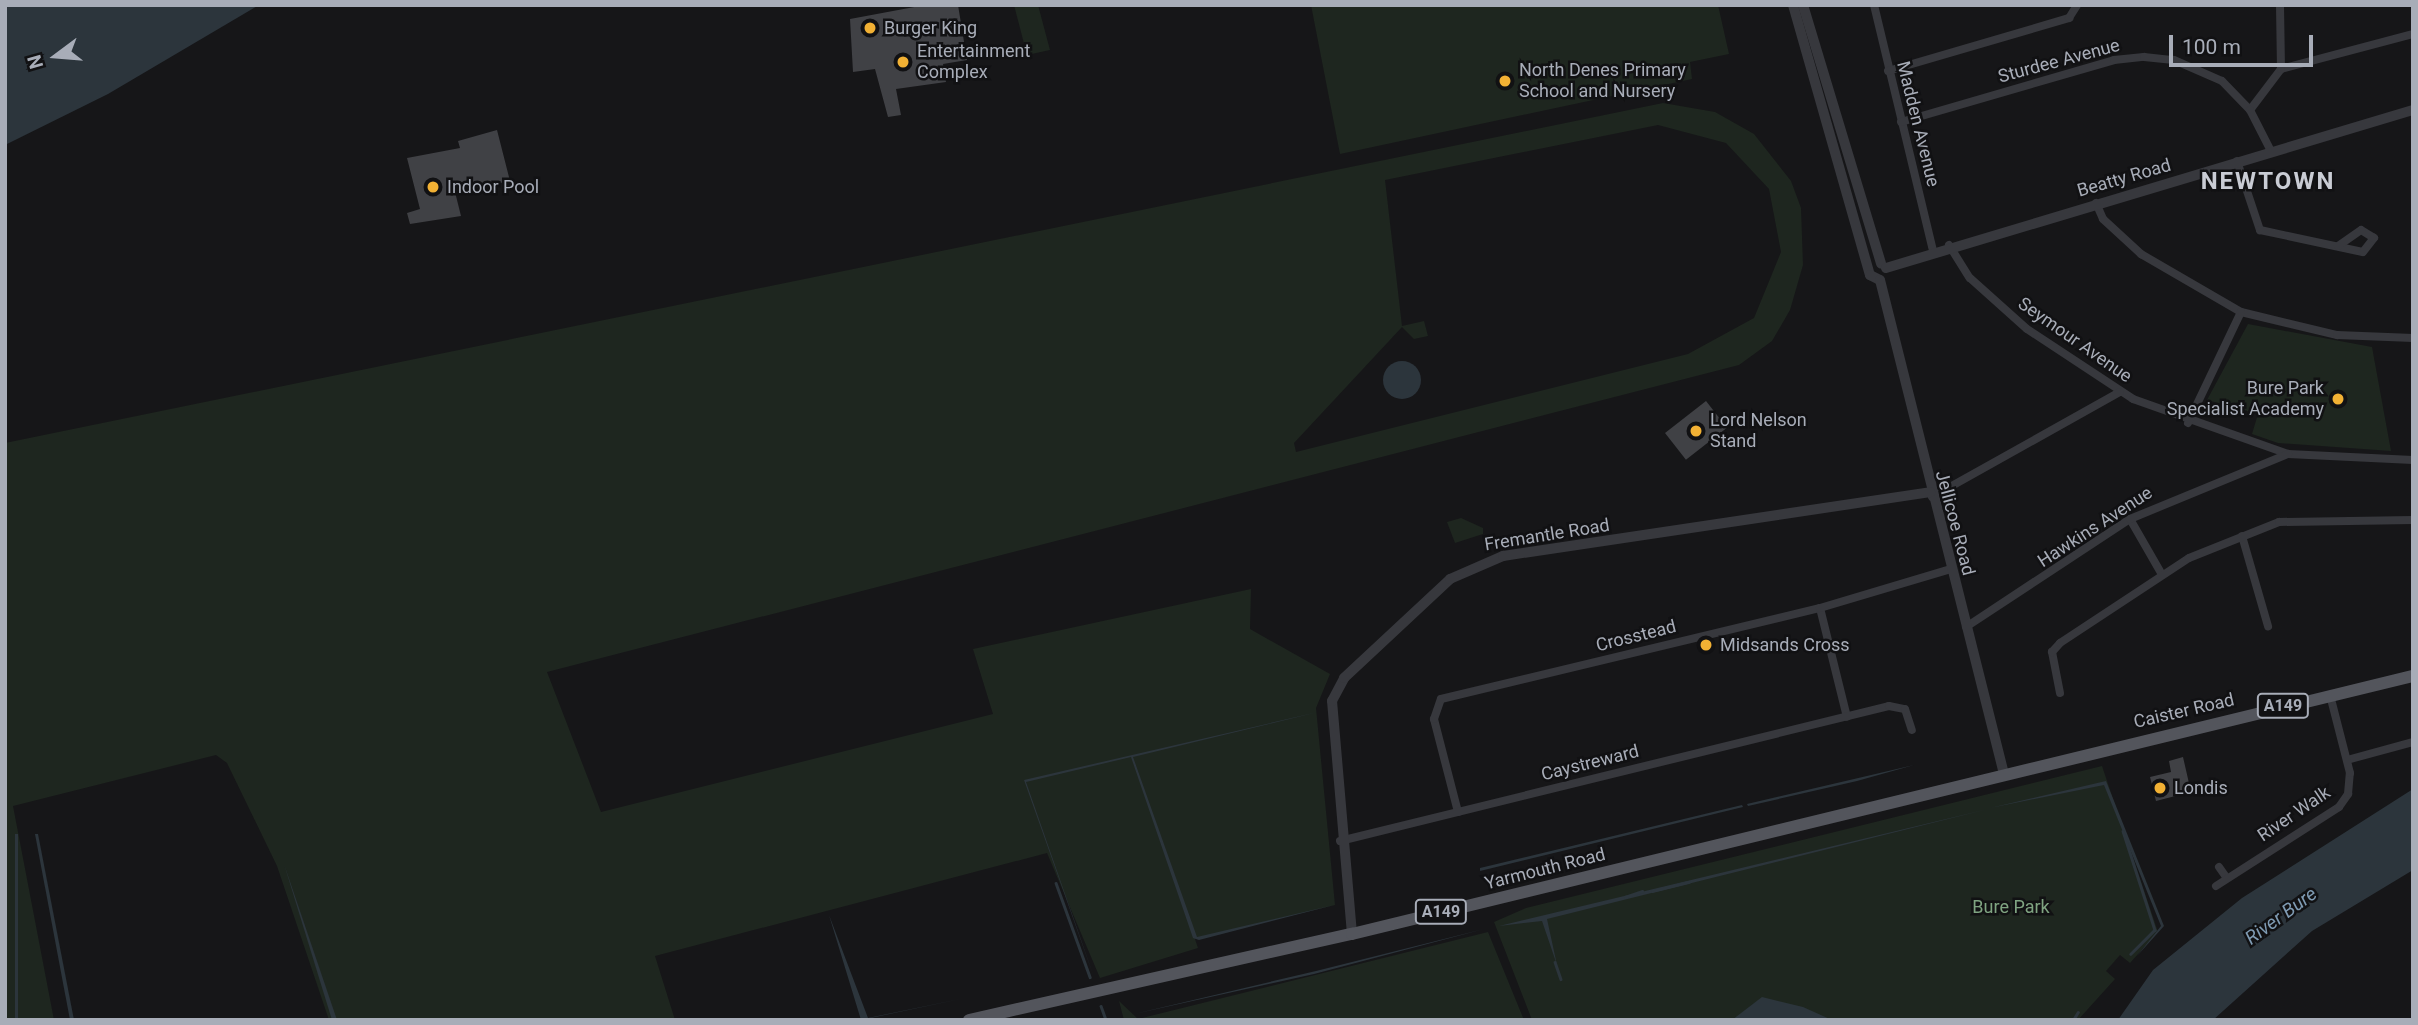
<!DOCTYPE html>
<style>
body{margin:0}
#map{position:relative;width:2418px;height:1025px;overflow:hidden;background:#161618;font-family:Roboto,sans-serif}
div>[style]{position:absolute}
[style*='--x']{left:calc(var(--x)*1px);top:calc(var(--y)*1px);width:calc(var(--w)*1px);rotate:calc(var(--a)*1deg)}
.green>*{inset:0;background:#1e261f}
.water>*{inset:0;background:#2c353c;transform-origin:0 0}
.round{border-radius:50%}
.stream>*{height:2.5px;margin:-1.25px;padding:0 1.25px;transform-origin:1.25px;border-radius:1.25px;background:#2c353c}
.building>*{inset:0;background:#404145;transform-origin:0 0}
.minor>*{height:8px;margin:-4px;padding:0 4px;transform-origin:4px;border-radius:4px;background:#37383d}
.tertiary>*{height:10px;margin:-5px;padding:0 5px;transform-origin:5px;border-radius:5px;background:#37383d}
.primary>*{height:12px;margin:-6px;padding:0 6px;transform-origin:6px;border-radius:6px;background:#53555c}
.dots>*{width:19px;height:19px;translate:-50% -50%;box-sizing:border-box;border:4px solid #111113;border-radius:50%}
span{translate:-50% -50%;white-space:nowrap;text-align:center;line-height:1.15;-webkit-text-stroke:5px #111113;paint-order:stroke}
.shield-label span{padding:2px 5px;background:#111113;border:2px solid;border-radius:5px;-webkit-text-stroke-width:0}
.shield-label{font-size:16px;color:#a8adb8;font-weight:700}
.poi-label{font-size:18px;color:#a8adb8}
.left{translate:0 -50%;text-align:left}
.right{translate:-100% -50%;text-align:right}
.street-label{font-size:18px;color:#a8adb8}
.park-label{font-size:18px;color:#7fa381}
.water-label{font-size:19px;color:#7f9bb3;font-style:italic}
.district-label{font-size:24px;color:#c9ccd4;font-weight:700;letter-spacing:2px}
.frame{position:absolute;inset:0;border:7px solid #a8adb8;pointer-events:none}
.north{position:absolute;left:21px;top:21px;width:70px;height:70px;-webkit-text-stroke:5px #111113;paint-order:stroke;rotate:254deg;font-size:19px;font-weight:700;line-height:28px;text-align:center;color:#a8adb8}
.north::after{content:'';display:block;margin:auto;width:24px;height:32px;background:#a8adb8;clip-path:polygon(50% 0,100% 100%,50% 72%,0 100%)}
.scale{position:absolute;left:2169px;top:35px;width:144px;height:32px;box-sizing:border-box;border:4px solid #a8adb8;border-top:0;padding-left:9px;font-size:21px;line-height:24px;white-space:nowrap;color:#a8adb8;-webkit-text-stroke:5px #111113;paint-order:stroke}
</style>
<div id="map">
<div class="green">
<div style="clip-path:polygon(1014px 5px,1038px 5px,1050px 50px,1027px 55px)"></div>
<div style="clip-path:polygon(1311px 5px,1718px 5px,1729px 54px,1690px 62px,1692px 79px,1340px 154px)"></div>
<div style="clip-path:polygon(evenodd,1663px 103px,1715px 112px,1754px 134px,1791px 181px,1801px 208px,1803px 265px,1790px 310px,1772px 341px,1739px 365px,547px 672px,601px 812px,993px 714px,973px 649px,1251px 589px,1250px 629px,1330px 674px,1316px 708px,1335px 905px,1195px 939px,1198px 948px,1100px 978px,1047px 853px,655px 956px,675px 1020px,329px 1020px,277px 866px,227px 763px,216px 755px,13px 806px,54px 1020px,5px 1020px,5px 443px,1663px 103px,1658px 125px,1726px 143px,1769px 189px,1781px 252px,1754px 318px,1688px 354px,1296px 452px,1294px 443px,1402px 327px,1414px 339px,1428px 336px,1424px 321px,1402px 326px,1385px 180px,1658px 125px)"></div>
<div style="clip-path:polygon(2248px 324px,2372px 347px,2391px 451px,2278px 443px,2252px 434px,2258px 414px,2207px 400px)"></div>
<div style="clip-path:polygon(1461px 518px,1483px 528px,1483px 534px,1455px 543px,1447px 522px)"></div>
<div style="clip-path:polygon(2102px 766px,2158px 932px,2130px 963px,2120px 955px,2106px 971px,2115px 979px,2078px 1020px,1532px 1020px,1494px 922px,1526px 908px)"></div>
<div style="clip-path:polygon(1488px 932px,1524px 1020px,1124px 1020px,1119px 1001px,1138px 1019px)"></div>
</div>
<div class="water">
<div style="clip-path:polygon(5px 5px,259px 5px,108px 94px,5px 145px)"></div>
<div class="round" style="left:1383px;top:361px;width:38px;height:38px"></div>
<div style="clip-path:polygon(1318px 712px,1133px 757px,1197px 937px,1334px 905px,1199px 940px,1193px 938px,1131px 757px,1026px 782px,1095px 980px,1024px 780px)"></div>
<div style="clip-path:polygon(1914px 765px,1857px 781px,1748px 806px,1747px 804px)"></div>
<div style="clip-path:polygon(2106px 781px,2164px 926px,2137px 956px,2161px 926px,2104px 785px,1990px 808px)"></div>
<div style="clip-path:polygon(2413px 789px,2413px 870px,2312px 931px,2213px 1020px,2118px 1020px,2153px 970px,2242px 898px)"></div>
<div style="clip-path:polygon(1742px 805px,1743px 807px,1480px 871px,1480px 868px)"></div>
<div style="clip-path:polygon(1988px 809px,1547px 919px,1557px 965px,1542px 921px,1499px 926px)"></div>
<div style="left:15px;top:834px;width:3px;height:189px"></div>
<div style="clip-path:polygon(35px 834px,38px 834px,74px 1020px,70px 1020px)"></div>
<div style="clip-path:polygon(284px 864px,337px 1020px,332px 1020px)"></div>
<div style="clip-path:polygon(829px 915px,868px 1018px,965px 998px,861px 1020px)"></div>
<div style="clip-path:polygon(1484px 929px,1314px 974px,1134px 1014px,1316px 971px)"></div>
<div style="clip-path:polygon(1762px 997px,1803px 1007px,1832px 1020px,1732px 1020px)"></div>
</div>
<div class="stream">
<div style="--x:2123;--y:831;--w:104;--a:72.1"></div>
<div style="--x:2155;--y:930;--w:34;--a:135"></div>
<div style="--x:1056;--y:883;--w:100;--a:70.1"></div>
<div style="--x:1652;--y:891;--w:38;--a:-14"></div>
<div style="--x:1625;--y:897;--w:18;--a:-19"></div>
<div style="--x:1555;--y:962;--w:18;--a:71"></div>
<div style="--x:1101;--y:1006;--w:15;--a:70"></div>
<div style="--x:2073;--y:1020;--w:9;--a:-58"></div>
</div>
<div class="building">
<div style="clip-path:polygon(925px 5px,958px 5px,967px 60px,943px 64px,946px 82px,896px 89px,901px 115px,888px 117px,875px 69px,853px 72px,850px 19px)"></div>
<div style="clip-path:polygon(497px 130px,510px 181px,455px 192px,461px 216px,410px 224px,407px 213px,420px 209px,407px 158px,460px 148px,458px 141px)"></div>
<div style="left:1706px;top:401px;width:34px;height:52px;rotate:52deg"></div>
<div style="clip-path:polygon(2183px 757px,2191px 792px,2156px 801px,2150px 777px,2171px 772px,2169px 761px)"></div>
</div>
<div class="minor">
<div style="--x:1874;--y:5;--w:252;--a:76.5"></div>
<div style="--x:2281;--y:69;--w:137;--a:-14.9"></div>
<div style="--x:1888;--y:71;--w:189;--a:-16.3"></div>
<div style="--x:2069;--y:18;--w:15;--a:-58"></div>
<div style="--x:2250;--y:110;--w:51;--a:-52.9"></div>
<div style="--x:2281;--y:69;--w:64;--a:-90.9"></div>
<div style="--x:1901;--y:122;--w:222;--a:-16.2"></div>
<div style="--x:2114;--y:60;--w:30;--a:-6"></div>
<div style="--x:2144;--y:57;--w:30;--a:6"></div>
<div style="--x:2174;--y:60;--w:52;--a:23.6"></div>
<div style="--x:2222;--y:81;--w:40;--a:46"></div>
<div style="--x:2250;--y:110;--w:46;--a:62.9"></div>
<div style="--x:2237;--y:161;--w:73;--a:71.6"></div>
<div style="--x:2260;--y:230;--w:105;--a:12.1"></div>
<div style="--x:2363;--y:252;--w:18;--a:-52"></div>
<div style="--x:2374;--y:238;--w:15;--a:-148"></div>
<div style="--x:2361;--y:230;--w:28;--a:145"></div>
<div style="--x:2096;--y:203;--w:17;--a:66"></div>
<div style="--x:2103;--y:219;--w:52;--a:42.6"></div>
<div style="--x:2141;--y:254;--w:116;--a:30.1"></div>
<div style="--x:2241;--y:312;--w:99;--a:13.5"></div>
<div style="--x:2337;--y:335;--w:76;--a:2.3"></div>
<div style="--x:1949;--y:245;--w:39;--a:58"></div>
<div style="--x:1970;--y:278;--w:76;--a:41.8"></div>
<div style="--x:2027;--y:329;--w:127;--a:33.4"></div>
<div style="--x:2133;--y:399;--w:164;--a:19.5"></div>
<div style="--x:2288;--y:454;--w:125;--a:2.7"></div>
<div style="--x:2188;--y:423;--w:123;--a:-64.5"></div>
<div style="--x:1932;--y:497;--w:215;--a:-29.2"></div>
<div style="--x:2130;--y:519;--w:62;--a:60.1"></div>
<div style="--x:2242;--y:536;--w:94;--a:73.9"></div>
<div style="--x:1820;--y:608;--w:112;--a:76.1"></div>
<div style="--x:1966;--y:627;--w:196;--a:-33.4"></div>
<div style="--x:2130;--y:519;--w:171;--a:-22.4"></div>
<div style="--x:2060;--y:693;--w:42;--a:-101"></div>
<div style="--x:2052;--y:652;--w:12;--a:-48"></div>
<div style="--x:2060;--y:643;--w:154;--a:-33.4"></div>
<div style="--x:2189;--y:558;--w:97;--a:-21.8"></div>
<div style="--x:2279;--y:522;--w:134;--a:-0.9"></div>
<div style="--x:2347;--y:760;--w:68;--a:-15.3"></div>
<div style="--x:1458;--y:812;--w:96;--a:-104.5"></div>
<div style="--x:1434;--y:719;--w:21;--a:-71"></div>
<div style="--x:1441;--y:699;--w:390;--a:-13.5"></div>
<div style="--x:1820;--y:608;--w:137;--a:-16.6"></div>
<div style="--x:1340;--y:841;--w:565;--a:-13.82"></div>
<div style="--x:1889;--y:706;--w:16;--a:11"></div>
<div style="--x:1905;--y:709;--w:22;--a:72"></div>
<div style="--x:2219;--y:867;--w:12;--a:55"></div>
<div style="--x:2216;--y:886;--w:146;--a:-32.7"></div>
<div style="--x:2339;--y:807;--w:16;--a:-55"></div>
<div style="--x:2348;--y:794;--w:21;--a:-85"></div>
<div style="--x:2350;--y:773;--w:81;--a:-104.4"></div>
</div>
<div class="tertiary">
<div style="--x:1793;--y:5;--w:281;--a:74.1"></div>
<div style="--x:1870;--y:275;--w:11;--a:27"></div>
<div style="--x:1803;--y:5;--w:270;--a:73.2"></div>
<div style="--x:1886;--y:268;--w:550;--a:-16.69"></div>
<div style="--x:1880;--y:280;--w:509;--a:75.91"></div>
<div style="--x:1352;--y:934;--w:234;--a:-94.9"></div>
<div style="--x:1332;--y:701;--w:26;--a:-62"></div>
<div style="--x:1344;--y:678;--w:145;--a:-43"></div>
<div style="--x:1450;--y:579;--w:58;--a:-23.5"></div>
<div style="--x:1503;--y:556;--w:432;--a:-8.5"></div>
</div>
<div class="primary">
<div style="--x:969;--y:1020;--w:393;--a:-12.7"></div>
<div style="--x:1352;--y:934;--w:1092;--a:-13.67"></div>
</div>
<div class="dots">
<div style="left:870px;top:28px;background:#f2b134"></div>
<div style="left:903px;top:62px;background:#f2b134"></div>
<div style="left:1505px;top:81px;background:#f2b134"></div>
<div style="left:433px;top:187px;background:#f2b134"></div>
<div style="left:2338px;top:399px;background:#f2b134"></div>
<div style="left:1696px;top:431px;background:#f2b134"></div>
<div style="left:1706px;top:645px;background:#f2b134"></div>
<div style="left:2160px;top:788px;background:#f2b134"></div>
</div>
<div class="shield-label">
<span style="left:2283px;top:706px">A149</span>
<span style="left:1441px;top:912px">A149</span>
</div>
<div class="poi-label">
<span class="left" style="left:884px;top:28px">Burger King</span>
<span class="left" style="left:917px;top:62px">Entertainment<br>Complex</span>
<span class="left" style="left:1519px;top:81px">North Denes Primary<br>School and Nursery</span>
<span class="left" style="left:447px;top:187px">Indoor Pool</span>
<span class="right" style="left:2324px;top:399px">Bure Park<br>Specialist Academy</span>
<span class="left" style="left:1710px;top:431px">Lord Nelson<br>Stand</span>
<span class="left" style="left:1720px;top:645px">Midsands Cross</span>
<span class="left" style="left:2174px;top:788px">Londis</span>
</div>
<div class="street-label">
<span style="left:2059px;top:61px;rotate:-15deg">Sturdee Avenue</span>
<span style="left:1918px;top:124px;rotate:76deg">Madden Avenue</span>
<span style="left:2124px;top:178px;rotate:-16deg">Beatty Road</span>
<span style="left:2075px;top:340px;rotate:35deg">Seymour Avenue</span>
<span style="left:1955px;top:523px;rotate:75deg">Jellicoe Road</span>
<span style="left:2095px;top:527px;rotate:-33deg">Hawkins Avenue</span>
<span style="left:1547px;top:535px;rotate:-9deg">Fremantle Road</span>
<span style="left:1636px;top:636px;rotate:-14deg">Crosstead</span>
<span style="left:2184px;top:711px;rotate:-13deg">Caister Road</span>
<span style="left:1590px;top:763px;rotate:-14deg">Caystreward</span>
<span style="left:2294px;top:814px;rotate:-34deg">River Walk</span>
<span style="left:1545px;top:869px;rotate:-14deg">Yarmouth Road</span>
</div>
<div class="park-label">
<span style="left:2011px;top:907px">Bure Park</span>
</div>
<div class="water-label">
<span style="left:2281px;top:916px;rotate:-36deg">River Bure</span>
</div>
<div class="district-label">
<span style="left:2268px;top:182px">NEWTOWN</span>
</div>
<div class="frame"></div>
<div class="north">N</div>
<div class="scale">100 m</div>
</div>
